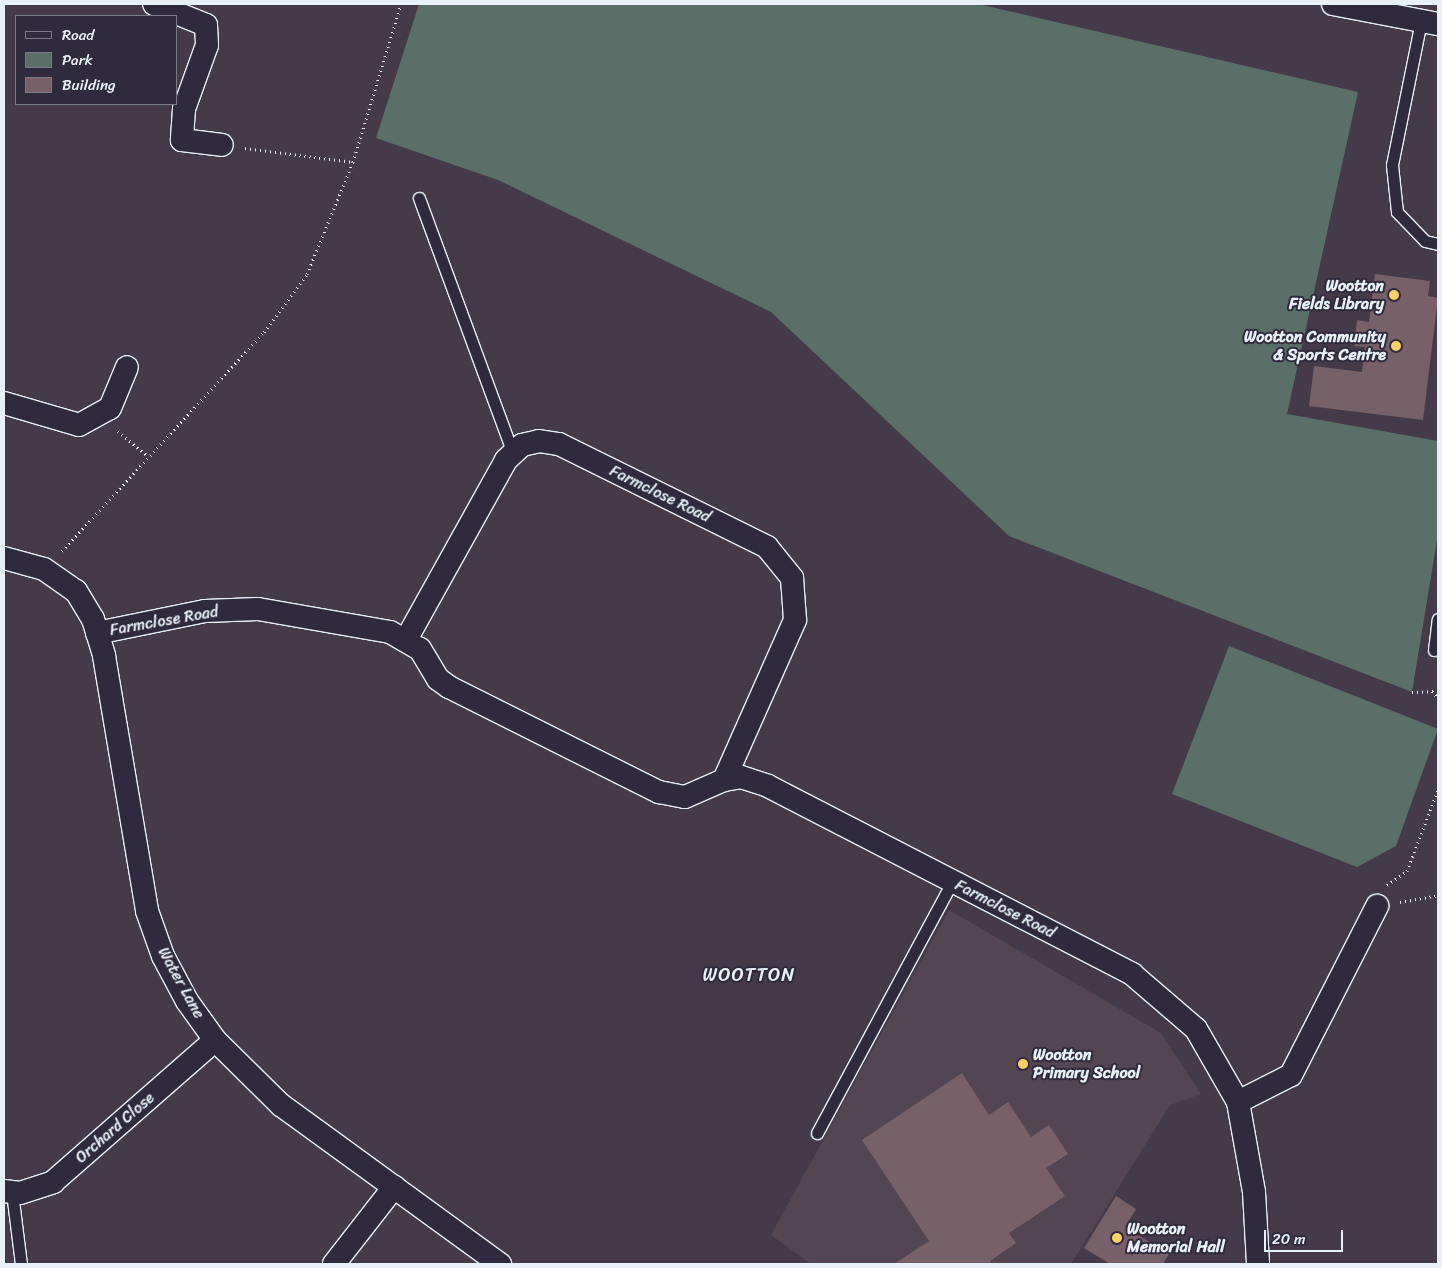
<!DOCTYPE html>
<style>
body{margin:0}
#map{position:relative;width:1442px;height:1268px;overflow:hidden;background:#453a4a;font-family:Sriracha,sans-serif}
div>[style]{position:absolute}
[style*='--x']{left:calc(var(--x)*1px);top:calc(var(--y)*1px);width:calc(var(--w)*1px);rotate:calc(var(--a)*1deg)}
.built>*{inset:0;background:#544553}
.green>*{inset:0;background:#5a6f68}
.building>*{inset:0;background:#776067}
.path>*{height:3px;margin-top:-1.5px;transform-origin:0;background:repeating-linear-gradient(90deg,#e8f1f8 0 1px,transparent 0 5px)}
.roads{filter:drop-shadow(1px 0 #e8f1f8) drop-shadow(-1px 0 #e8f1f8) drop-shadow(0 1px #e8f1f8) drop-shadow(0 -1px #e8f1f8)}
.lane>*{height:11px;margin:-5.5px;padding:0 5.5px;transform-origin:5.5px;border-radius:5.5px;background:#2f2a3d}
.street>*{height:22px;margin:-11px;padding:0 11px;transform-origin:11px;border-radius:11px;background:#2f2a3d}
.dots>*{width:14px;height:14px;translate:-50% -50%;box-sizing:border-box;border:2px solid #2f2a3d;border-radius:50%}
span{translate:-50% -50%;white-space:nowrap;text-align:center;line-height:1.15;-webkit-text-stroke:4px #2f2a3d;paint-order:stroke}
.poi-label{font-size:16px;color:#e8f1f8;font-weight:700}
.right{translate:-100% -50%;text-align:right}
.left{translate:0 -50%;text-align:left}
.street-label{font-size:16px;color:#e8f1f8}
.quarter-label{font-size:19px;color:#e8f1f8;letter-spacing:1px}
.frame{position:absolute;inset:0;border:5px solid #e8f1f8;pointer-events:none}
.legend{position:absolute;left:15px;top:15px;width:162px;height:90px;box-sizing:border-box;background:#2f2a3d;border:1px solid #797a88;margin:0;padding:6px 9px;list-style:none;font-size:15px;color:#e8f1f8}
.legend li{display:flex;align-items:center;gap:10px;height:25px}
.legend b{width:25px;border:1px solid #797a88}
.scale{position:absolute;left:1264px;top:1230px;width:79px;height:22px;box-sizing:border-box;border:2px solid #e8f1f8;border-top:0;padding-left:6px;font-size:15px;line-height:18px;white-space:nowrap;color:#e8f1f8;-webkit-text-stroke:4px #2f2a3d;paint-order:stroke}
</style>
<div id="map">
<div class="built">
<div style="clip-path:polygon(949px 910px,1161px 1033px,1201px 1094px,1170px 1105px,1071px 1264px,811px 1264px,771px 1235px)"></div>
</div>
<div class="green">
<div style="clip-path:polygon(419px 4px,978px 4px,1358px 92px,1287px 414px,1438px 441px,1438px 534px,1412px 692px,1009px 536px,771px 312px,498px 180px,376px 138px)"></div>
<div style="clip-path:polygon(1229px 646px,1438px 729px,1396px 846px,1357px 867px,1172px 794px)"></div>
</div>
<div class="building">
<div style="clip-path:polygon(1375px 274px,1430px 281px,1428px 296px,1438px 298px,1423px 420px,1309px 406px,1314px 366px,1362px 372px,1365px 347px,1354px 346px,1357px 320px,1369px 322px)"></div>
<div style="clip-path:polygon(962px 1073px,989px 1115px,1008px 1102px,1031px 1137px,1049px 1125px,1068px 1154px,1046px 1168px,1065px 1196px,1009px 1233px,1016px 1243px,990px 1261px,992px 1264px,894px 1264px,929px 1241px,862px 1140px)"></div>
<div style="clip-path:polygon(1116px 1196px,1136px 1209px,1125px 1227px,1169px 1254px,1163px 1264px,1110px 1264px,1084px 1248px)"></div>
</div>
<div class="path">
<div style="--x:245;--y:148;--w:109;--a:7.4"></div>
<div style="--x:118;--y:431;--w:39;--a:40"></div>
<div style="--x:62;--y:551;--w:298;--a:-47.3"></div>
<div style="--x:264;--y:332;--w:72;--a:-53.4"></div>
<div style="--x:307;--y:274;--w:121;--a:-67.7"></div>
<div style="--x:353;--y:162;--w:165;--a:-73.1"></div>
<div style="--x:1432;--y:691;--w:9;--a:49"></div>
<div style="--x:1412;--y:692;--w:26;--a:-2"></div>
<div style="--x:1387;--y:885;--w:24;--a:-35"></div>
<div style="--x:1407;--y:871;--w:87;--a:-69.1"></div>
<div style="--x:1400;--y:902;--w:39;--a:-10"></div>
</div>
<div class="roads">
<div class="lane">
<div style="--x:1421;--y:21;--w:147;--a:101.4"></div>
<div style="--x:1392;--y:165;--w:47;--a:83.9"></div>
<div style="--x:1397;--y:212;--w:40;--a:46"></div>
<div style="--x:1425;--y:241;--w:13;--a:13"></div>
<div style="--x:419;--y:198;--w:273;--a:69.8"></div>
<div style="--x:1434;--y:650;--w:31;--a:-83"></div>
<div style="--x:817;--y:1133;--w:285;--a:-61.7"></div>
<div style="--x:12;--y:1192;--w:73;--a:82.9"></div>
</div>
<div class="street">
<div style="--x:154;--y:4;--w:56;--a:22"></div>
<div style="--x:206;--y:25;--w:20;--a:87"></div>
<div style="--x:207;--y:45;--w:68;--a:109.8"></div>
<div style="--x:184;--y:109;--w:31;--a:94"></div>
<div style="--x:182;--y:140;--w:40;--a:7.1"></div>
<div style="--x:1333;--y:4;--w:107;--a:10.8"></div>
<div style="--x:4;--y:403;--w:78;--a:16.3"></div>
<div style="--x:79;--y:425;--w:35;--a:-29"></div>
<div style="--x:110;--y:408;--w:44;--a:-67.5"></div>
<div style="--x:4;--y:558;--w:41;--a:15.4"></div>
<div style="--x:44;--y:569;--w:39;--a:35"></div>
<div style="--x:76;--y:591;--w:33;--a:59"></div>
<div style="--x:93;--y:619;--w:39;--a:73"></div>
<div style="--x:104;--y:656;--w:259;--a:80.4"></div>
<div style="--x:147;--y:911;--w:48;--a:70.4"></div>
<div style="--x:163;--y:956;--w:51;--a:61.9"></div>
<div style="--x:187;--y:1001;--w:48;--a:54.3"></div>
<div style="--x:215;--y:1040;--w:93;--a:44.6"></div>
<div style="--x:281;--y:1105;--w:271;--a:36"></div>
<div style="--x:97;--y:633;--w:110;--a:-11.5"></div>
<div style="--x:205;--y:611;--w:53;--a:-2.2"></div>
<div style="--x:258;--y:609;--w:134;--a:9.9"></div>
<div style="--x:390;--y:632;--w:34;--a:30"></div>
<div style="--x:420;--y:649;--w:35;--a:59"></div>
<div style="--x:438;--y:679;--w:14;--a:36"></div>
<div style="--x:449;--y:687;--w:235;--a:26.6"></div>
<div style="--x:659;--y:792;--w:26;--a:11"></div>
<div style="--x:685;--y:797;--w:43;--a:-23.6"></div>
<div style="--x:724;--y:780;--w:17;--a:-10"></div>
<div style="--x:741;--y:777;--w:28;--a:18"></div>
<div style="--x:768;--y:786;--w:410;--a:27.3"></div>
<div style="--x:1132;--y:974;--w:84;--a:40.7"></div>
<div style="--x:1196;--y:1029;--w:84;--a:60.1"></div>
<div style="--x:1238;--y:1102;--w:91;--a:79.9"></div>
<div style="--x:1254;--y:1192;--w:72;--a:86.8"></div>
<div style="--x:407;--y:638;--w:204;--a:-60.9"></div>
<div style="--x:506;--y:460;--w:22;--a:-43"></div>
<div style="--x:522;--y:445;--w:17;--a:-13"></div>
<div style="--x:539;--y:441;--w:20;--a:9"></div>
<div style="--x:559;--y:444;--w:232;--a:26.3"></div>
<div style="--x:767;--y:547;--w:40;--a:51"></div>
<div style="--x:792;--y:578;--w:42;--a:85.9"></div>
<div style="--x:795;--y:620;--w:175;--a:113.9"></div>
<div style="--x:1238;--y:1102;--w:59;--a:-27"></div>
<div style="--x:1291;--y:1075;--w:190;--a:-63"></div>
<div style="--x:4;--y:1191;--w:16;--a:7"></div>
<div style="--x:20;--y:1193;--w:35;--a:-18"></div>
<div style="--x:53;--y:1182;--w:215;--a:-41.2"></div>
<div style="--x:334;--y:1264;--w:98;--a:-52.1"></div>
</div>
</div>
<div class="dots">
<div style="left:1394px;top:295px;background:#ffd166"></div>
<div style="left:1396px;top:346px;background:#ffd166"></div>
<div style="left:1023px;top:1064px;background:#ffd166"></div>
<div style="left:1117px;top:1238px;background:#ffd166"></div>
</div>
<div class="poi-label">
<span class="right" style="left:1384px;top:295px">Wootton<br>Fields Library</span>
<span class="right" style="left:1386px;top:346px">Wootton Community<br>&amp; Sports Centre</span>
<span class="left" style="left:1033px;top:1064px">Wootton<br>Primary School</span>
<span class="left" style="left:1127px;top:1238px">Wootton<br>Memorial Hall</span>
</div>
<div class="street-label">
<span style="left:660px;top:494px;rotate:26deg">Farmclose Road</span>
<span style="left:164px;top:621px;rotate:-10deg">Farmclose Road</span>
<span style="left:1005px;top:909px;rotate:27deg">Farmclose Road</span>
<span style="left:181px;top:983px;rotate:61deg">Water Lane</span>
<span style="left:115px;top:1128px;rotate:-41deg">Orchard Close</span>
</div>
<div class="quarter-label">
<span style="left:749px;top:975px">WOOTTON</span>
</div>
<div class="frame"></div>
<ul class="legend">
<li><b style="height:6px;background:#2f2a3d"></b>Road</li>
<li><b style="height:14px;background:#5a6f68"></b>Park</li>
<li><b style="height:14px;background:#776067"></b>Building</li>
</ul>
<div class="scale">20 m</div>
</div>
